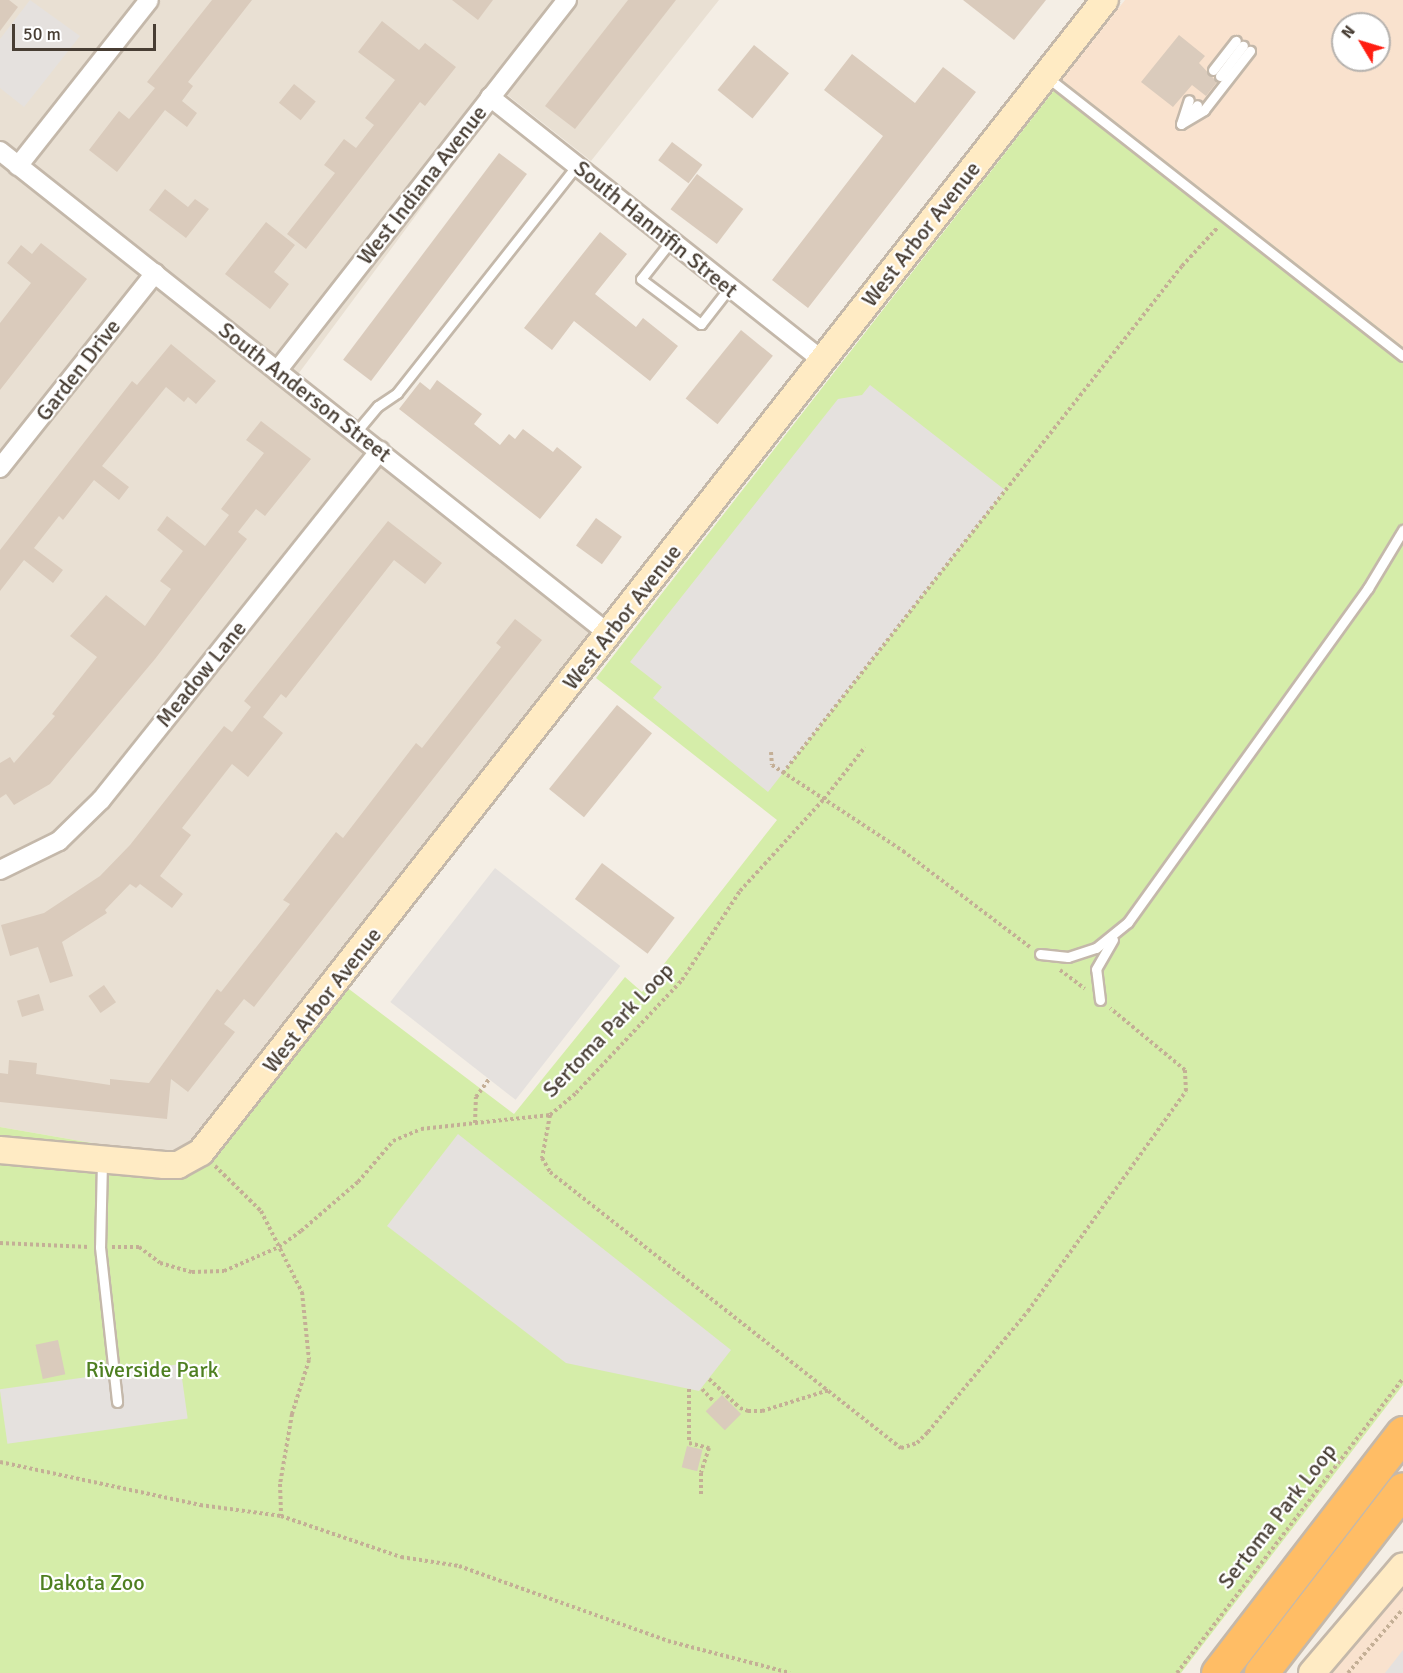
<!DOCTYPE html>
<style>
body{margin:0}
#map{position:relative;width:1403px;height:1673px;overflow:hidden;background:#f4eee5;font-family:Signika,sans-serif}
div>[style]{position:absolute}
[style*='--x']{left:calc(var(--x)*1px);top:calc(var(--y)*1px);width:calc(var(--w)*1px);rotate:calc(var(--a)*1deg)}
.residential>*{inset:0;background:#e9e0d3}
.commercial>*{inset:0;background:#f9e2ce}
.green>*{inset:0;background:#d5eda9}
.parking>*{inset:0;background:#e5e1de;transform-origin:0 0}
.building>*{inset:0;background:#dacbbc;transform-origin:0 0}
.path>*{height:4px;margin-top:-2px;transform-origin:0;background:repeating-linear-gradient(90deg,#c4af96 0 3px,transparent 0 6px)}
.roads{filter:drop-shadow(2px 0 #c4b8aa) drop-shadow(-2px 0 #c4b8aa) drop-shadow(0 2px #c4b8aa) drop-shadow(0 -2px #c4b8aa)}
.lane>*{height:9px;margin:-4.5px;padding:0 4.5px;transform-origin:4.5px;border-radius:4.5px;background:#fff}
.street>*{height:18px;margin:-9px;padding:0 9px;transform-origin:9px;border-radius:9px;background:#fff}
.secondary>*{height:26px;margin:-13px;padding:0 13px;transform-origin:13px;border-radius:13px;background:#ffebc4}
.highway>*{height:33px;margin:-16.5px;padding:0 16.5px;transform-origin:16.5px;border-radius:16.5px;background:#ffbd65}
span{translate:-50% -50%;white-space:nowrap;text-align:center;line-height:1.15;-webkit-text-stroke:4.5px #fff;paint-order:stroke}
.street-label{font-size:22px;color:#483e34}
.park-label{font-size:22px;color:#4e7f21}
.north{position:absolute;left:1331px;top:12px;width:60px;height:60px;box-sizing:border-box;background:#fff;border:2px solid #b6b2ae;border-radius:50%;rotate:308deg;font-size:16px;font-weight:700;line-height:24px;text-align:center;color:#483e34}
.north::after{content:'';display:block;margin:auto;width:21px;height:27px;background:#ff1e11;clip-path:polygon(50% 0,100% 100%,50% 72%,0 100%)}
.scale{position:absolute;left:12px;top:24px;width:144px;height:27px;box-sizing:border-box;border:3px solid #483e34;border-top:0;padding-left:8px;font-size:18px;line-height:21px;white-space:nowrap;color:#483e34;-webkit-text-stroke:4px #fff;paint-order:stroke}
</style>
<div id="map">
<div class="residential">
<div style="clip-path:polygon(0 0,719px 0,591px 161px,506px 94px,296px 377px,622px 633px,190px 1160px,0 1127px)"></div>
</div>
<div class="commercial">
<div style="clip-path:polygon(evenodd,1125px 0,1403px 0,1403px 347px,1062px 80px,1125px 0,1343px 24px,1379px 24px,1379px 60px,1343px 60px,1343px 24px)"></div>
<div style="clip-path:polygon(1403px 1582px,1403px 1673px,1331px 1673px)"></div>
</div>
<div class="green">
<div style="clip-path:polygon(1062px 80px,1403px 347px,1403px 1385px,1181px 1673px,0 1673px,0 1127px,190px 1160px,341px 983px,514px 1114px,625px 977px,642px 992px,777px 820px,596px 678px)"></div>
</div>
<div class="parking">
<div style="clip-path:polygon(30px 0,80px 36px,24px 107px,0 88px,0 39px)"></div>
<div style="clip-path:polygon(870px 385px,1005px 490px,768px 792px,653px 698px,662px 687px,630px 662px,838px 399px,862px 395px)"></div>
<div style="left:495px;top:868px;width:159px;height:170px;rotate:38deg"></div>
<div style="clip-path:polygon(458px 1134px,731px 1350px,699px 1391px,566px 1363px,387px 1226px)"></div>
<div style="left:180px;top:1364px;width:55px;height:182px;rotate:82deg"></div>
<div style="clip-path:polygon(1403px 1650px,1403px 1673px,1385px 1673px)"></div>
</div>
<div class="building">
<div style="clip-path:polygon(0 0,9px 0,18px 7px,0 31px)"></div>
<div style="clip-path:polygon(212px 0,252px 0,188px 82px,193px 86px,182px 101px,197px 113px,187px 127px,165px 110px,117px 172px,89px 150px,119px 111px,129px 119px,155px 88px,147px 82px)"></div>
<div style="clip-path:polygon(452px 0,493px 0,478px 20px)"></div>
<div style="clip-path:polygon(628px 0,676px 0,575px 129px,545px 106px)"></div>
<div style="clip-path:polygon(963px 0,1046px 0,1014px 40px)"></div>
<div style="clip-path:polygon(382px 21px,419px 50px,425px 43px,456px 67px,425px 106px,420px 102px,306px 249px,287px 234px,335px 173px,324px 165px,344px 139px,356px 148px,374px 125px,365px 118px,395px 80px,358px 52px)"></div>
<div style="clip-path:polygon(1179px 35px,1205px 56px,1199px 63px,1217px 82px,1206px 96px,1192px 85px,1173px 107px,1141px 82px)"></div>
<div style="left:754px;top:45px;width:45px;height:58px;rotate:39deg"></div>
<div style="clip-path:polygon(852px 54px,915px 103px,943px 67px,976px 92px,808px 308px,772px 280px,883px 136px,824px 90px)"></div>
<div style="left:294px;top:84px;width:28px;height:24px;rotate:39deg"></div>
<div style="left:672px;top:142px;width:38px;height:23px;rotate:37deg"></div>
<div style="left:499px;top:153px;width:35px;height:259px;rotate:37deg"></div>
<div style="left:697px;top:174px;width:58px;height:44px;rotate:37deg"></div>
<div style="clip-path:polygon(165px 189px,188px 207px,195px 199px,209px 209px,186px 238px,149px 210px)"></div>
<div style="clip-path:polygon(266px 222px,295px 245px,274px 272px,289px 284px,270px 309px,225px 274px)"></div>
<div style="clip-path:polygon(600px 232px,627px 254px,595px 294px,636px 327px,643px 318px,678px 346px,650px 381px,574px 321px,552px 350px,524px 328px)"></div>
<div style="clip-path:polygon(41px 243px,87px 279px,0 390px,0 323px,31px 283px,7px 263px,21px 245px,32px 254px)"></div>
<div style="left:741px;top:330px;width:41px;height:88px;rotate:39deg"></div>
<div style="clip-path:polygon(171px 344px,216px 381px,196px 404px,188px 397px,184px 402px,166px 387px,102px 466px,129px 487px,119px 500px,94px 480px,63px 520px,59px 516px,34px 548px,63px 570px,53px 583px,24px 560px,0 591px,0 550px,132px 381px,137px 385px)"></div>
<div style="clip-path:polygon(437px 380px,482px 414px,474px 424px,500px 445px,509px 434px,515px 439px,523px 429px,553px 452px,557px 447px,582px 467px,540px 519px,399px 409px,420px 382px,430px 390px)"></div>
<div style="clip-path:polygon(261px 421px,311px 459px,265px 516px,256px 509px,238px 532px,247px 539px,155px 659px,50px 784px,14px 805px,6px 794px,0 798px,0 763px,10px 757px,14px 763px,55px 716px,52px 714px,97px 657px,70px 636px,106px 595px,145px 626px,171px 589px,160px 581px,183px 551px,157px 530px,167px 516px,205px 546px,229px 515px,221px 509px,264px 453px,246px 440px)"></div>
<div style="left:596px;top:518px;width:32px;height:34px;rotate:36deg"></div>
<div style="clip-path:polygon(388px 521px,442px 563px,425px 584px,394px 560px,286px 698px,281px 694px,263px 717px,283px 733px,248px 777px,232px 764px,182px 828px,191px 835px,160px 876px,183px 894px,172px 908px,140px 884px,136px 888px,130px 884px,105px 910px,107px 913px,62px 942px,73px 976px,50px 983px,38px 947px,10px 956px,1px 925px,44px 913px,100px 876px,130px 845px,224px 726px,232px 732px,251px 707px,244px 701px)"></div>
<div style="clip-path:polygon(515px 619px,542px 640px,254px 1007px,244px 999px,224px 1024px,235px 1032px,188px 1092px,171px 1079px,167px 1119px,0 1102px,0 1073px,8px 1074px,9px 1060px,37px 1063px,36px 1074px,110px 1085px,110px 1079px,149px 1083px,217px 989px,221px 992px,290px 904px,283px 900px,305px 872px,336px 832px,343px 838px,416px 743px,422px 748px,501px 647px,496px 643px)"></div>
<div style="left:617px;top:705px;width:45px;height:108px;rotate:39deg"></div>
<div style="left:602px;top:863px;width:91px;height:45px;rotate:37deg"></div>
<div style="left:104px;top:985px;width:21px;height:19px;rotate:55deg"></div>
<div style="left:39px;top:994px;width:17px;height:23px;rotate:73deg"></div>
<div style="left:58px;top:1340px;width:35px;height:23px;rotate:78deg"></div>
<div style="left:722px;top:1395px;width:27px;height:23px;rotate:45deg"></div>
<div style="left:687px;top:1446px;width:16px;height:22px;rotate:14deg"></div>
</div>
<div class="path">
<div style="--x:771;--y:752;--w:13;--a:86"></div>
<div style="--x:772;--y:765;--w:157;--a:33.3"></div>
<div style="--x:903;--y:851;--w:159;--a:37.1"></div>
<div style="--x:783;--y:773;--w:645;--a:-51.8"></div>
<div style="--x:1182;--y:266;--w:54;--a:-47.2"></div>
<div style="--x:1060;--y:970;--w:31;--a:37"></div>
<div style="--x:550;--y:1115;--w:44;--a:100.5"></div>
<div style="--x:542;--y:1158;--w:16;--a:60"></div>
<div style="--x:550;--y:1172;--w:447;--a:38.2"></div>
<div style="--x:901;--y:1448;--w:17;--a:-17"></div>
<div style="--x:917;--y:1443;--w:16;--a:-45"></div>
<div style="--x:928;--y:1432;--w:157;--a:-50.4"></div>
<div style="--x:1028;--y:1311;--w:271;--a:-54.3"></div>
<div style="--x:1186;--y:1091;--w:21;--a:-93"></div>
<div style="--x:1185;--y:1070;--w:97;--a:-140.4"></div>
<div style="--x:475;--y:1123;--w:26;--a:-88"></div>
<div style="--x:476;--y:1097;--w:22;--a:-54"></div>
<div style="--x:215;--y:1166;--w:64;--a:44.4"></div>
<div style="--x:261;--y:1211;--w:91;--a:63.2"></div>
<div style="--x:302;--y:1292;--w:68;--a:84.1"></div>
<div style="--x:309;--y:1360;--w:57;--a:107.5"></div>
<div style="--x:292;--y:1414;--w:71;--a:99.7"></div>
<div style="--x:280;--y:1484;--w:32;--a:88"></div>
<div style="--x:0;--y:1243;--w:89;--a:2.6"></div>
<div style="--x:112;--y:1247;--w:27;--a:0"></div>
<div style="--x:139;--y:1247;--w:26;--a:37"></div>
<div style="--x:160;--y:1263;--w:33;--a:16"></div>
<div style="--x:192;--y:1272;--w:32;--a:-2"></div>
<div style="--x:224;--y:1271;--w:60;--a:-23.6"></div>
<div style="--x:279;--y:1247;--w:27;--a:-36"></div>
<div style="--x:301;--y:1231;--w:75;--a:-40.7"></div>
<div style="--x:358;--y:1182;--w:54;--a:-49.5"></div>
<div style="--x:393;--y:1141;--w:30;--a:-23"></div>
<div style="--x:421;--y:1129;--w:130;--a:-6.2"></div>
<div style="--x:550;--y:1115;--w:34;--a:-40"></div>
<div style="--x:576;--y:1093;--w:155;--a:-46.8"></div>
<div style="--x:682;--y:980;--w:106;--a:-56.9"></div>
<div style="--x:740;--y:891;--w:125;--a:-47.6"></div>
<div style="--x:824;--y:799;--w:66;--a:-51.7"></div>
<div style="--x:709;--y:1379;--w:42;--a:43.1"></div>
<div style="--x:740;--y:1408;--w:9;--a:21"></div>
<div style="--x:748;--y:1411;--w:14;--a:0"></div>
<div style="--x:762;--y:1411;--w:70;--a:-17.4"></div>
<div style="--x:689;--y:1389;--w:54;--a:90"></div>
<div style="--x:689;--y:1443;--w:21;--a:14"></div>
<div style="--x:709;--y:1448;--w:26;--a:108"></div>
<div style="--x:701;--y:1473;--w:21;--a:90"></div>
<div style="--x:702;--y:1389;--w:18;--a:47"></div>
<div style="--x:0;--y:1462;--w:205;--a:12.1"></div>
<div style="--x:200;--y:1505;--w:82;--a:7.7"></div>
<div style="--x:281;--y:1516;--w:127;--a:18.9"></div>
<div style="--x:401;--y:1557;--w:59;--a:8.8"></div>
<div style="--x:459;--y:1566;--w:222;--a:19.7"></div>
<div style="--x:668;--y:1641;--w:126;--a:14.7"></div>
<div style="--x:1177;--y:1673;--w:371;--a:-52.5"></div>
<div style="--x:1348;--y:1673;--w:84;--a:-49.3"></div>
</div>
<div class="roads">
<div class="lane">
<div style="--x:1213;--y:70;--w:37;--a:-52"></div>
<div style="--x:1220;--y:76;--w:38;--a:-53"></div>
<div style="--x:1047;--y:77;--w:452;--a:38.1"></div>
<div style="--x:1185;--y:120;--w:19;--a:-51"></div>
<div style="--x:1181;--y:124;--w:27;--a:-31"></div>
<div style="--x:1204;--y:110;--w:75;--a:-52.1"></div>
<div style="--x:1181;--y:124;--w:25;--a:-72"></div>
<div style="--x:671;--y:241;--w:48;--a:128.3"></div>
<div style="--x:641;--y:279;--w:75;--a:36.9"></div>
<div style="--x:701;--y:324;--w:46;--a:-52.1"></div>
<div style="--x:356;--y:432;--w:34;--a:-50"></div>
<div style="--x:378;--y:406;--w:23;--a:-34"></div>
<div style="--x:397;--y:393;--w:290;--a:-51.7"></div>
<div style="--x:1040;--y:954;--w:28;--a:6"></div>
<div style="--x:1068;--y:957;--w:29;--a:-18"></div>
<div style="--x:1096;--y:948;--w:41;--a:-39.1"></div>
<div style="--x:1128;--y:922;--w:411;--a:-54.3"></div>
<div style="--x:1368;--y:588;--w:68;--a:-58.9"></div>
<div style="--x:1100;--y:1000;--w:31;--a:-97"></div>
<div style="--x:1096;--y:969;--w:34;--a:-60"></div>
<div style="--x:102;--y:1161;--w:86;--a:91.3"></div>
<div style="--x:100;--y:1247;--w:156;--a:83.7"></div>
</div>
<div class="street">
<div style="--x:490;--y:97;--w:425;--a:38.4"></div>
<div style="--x:0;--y:151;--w:777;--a:38.42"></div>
<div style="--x:18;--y:166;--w:211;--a:-51.7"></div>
<div style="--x:277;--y:371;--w:471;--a:-52"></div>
<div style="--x:0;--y:468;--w:249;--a:-51.5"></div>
<div style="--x:0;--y:870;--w:66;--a:-26.2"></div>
<div style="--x:59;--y:841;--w:59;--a:-44.3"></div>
<div style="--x:101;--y:800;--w:447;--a:-51.4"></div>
</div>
<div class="secondary">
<div style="--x:0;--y:1150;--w:165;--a:5.2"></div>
<div style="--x:164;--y:1165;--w:14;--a:0"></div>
<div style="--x:178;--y:1165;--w:26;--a:-29"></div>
<div style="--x:201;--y:1152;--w:1464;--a:-51.88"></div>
<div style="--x:1312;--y:1673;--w:140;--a:-49.6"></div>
</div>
<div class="highway">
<div style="--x:1218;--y:1673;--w:303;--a:-52.4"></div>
<div style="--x:1261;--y:1673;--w:232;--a:-52.3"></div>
</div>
</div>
<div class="street-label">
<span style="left:422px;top:185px;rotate:-52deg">West Indiana Avenue</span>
<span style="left:656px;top:229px;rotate:39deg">South Hannifin Street</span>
<span style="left:921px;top:234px;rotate:-52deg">West Arbor Avenue</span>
<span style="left:78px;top:370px;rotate:-52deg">Garden Drive</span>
<span style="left:305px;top:392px;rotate:38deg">South Anderson Street</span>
<span style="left:622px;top:617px;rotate:-52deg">West Arbor Avenue</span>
<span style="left:201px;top:674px;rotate:-51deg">Meadow Lane</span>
<span style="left:322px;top:1000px;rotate:-52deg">West Arbor Avenue</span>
<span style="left:608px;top:1030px;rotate:-46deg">Sertoma Park Loop</span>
<span style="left:1277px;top:1516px;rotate:-52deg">Sertoma Park Loop</span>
</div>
<div class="park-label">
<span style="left:152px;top:1370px">Riverside Park</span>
<span style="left:92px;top:1583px">Dakota Zoo</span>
</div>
<div class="north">N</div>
<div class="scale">50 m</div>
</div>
